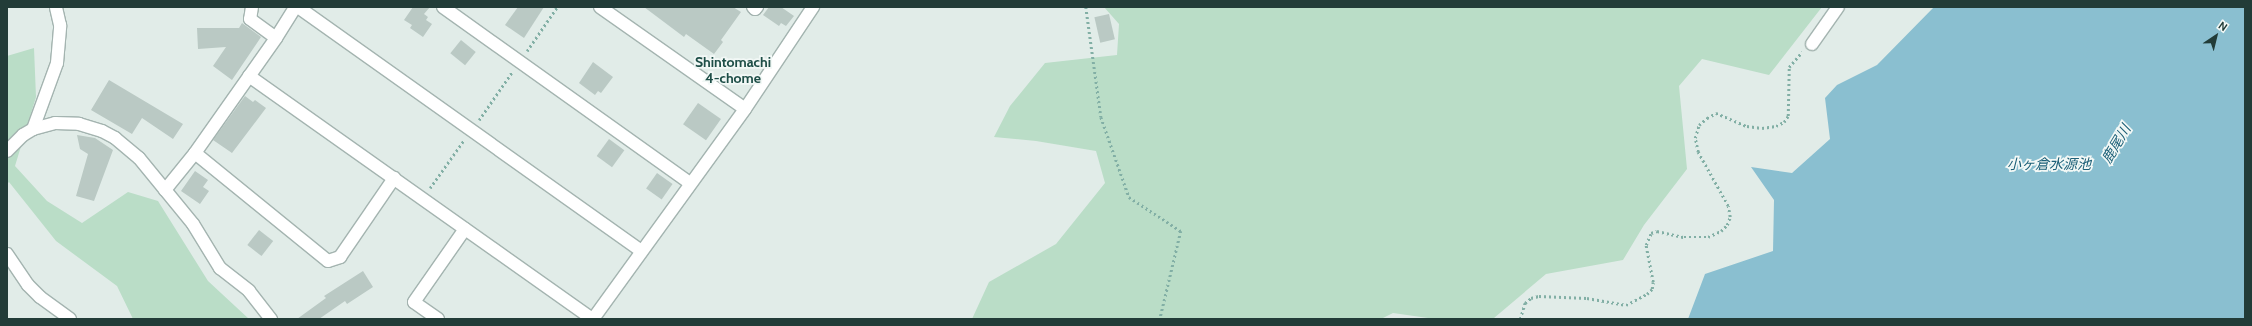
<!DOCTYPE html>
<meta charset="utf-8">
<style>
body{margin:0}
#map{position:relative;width:2252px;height:326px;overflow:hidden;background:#e1ece8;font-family:Cabin,"Noto Sans JP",sans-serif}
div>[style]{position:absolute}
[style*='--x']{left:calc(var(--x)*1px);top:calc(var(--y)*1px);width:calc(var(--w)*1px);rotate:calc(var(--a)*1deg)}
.green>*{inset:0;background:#baddc7}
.water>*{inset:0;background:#8abfd0}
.building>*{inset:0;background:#bac9c4;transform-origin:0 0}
.path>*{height:2.5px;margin-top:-1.25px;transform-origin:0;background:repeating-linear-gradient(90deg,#82afa5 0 2px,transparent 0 5px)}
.roads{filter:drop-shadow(1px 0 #a4b4b0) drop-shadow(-1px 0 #a4b4b0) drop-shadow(0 1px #a4b4b0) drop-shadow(0 -1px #a4b4b0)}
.minor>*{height:12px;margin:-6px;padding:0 6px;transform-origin:6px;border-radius:6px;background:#fff}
.tertiary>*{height:12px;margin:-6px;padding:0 6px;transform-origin:6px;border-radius:6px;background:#fff}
span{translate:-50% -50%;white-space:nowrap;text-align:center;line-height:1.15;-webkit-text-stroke:3.5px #f2f8f6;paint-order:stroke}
.neighbourhood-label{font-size:14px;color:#1e4e47;font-weight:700}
.water-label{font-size:14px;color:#1d6078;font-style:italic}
.frame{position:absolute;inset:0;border:8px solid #223c38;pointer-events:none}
.north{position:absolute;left:2196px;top:16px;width:40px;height:40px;-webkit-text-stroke:3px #f2f8f6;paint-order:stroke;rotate:35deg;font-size:11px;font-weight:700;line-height:16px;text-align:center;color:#223c38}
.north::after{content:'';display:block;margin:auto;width:14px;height:18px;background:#223c38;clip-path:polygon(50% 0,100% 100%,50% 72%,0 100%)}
</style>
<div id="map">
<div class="green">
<div style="clip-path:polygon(1104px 7px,1822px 7px,1769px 75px,1702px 59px,1679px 86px,1687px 169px,1644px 225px,1623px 260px,1546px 274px,1494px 318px,1435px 319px,1393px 313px,1381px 319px,972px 319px,989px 282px,1056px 244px,1105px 183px,1096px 151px,1036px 141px,994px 137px,1010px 106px,1045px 63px,1117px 55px,1119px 24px)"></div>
<div style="clip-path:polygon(34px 48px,36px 97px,15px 166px,47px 201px,82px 223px,128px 192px,158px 201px,208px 281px,249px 319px,133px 319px,117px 286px,56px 241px,9px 182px,7px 184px,7px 56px)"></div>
</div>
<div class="water">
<div style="clip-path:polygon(1934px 7px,2245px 7px,2245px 319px,1688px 319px,1705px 274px,1773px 251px,1774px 200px,1751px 167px,1792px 173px,1830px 139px,1825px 98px,1837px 85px,1877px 65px)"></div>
</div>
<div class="building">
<div style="clip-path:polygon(413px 7px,430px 7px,424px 14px,428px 17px,426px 20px,432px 24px,423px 37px,410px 28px,412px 25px,404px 20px)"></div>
<div style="clip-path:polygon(518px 7px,544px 7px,524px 38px,505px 25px)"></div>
<div style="clip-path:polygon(644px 7px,733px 7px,741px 12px,721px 40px,723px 42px,714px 54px,686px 34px,684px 37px)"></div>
<div style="clip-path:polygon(769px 7px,781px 7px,794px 16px,786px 26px,781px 23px,779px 26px,763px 15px)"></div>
<div style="left:1109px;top:14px;width:26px;height:15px;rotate:77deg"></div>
<div style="clip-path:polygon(242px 23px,261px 37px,232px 80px,213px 66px,226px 47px,198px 49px,197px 28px,239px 28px)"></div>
<div style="left:461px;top:40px;width:19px;height:17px;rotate:39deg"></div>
<div style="clip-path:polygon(593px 62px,613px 77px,601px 93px,598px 91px,595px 95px,579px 83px)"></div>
<div style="clip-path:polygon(109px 80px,183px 124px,173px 139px,142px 118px,132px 134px,91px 110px)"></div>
<div style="clip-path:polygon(245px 96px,253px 102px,255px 100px,266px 108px,232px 153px,213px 140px)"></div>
<div style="left:698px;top:103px;width:28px;height:26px;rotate:35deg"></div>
<div style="clip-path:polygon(77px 135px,95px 138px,113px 150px,94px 201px,76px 196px,88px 154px,80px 149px)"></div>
<div style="left:609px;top:139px;width:19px;height:21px;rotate:36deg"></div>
<div style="clip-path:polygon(195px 171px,208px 180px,203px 187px,209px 191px,200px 204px,181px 191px)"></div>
<div style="left:657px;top:173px;width:19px;height:19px;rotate:35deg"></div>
<div style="left:259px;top:230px;width:18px;height:19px;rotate:38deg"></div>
<div style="clip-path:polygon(363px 271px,373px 287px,347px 304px,345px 301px,319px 319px,297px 319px,326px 298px,324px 296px)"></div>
</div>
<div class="path">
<div style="--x:1086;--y:7;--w:111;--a:82.2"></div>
<div style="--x:1101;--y:117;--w:85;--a:70.7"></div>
<div style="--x:1129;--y:197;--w:62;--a:33.2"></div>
<div style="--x:1181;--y:231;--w:90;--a:103.4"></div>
<div style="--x:527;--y:51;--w:53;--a:-55.7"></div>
<div style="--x:479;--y:120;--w:58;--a:-55.5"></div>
<div style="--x:430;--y:188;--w:59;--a:-54.7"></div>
<div style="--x:1520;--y:319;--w:17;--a:-73"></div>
<div style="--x:1525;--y:303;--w:8;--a:-40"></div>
<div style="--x:1531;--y:298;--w:8;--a:-14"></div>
<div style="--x:1539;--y:296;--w:48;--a:2.4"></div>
<div style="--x:1587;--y:298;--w:40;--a:10"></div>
<div style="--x:1626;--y:305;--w:24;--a:-28"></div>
<div style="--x:1647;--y:294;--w:7;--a:-45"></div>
<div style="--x:1652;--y:289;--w:7;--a:-82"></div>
<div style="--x:1653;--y:282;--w:38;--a:-101"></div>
<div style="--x:1646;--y:245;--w:13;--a:-67"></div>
<div style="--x:1651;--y:233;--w:6;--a:-18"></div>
<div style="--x:1657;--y:231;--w:28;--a:13"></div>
<div style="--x:1684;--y:237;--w:24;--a:0"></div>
<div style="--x:1708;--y:237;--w:14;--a:-25"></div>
<div style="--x:1721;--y:231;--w:8;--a:-45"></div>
<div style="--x:1727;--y:225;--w:9;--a:-69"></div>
<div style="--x:1730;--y:217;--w:11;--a:-100"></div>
<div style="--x:1728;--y:206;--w:62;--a:-119.1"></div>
<div style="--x:1698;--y:152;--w:14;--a:-102"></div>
<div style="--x:1695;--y:138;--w:14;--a:-73"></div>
<div style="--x:1699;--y:125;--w:11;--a:-41"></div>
<div style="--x:1707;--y:118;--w:10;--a:-29"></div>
<div style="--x:1716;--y:113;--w:34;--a:23"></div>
<div style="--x:1747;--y:126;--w:15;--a:8"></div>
<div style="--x:1762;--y:128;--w:14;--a:-8"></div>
<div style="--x:1776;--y:126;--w:9;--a:-27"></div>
<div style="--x:1784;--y:122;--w:7;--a:-56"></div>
<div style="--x:1788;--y:116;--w:49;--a:-88.8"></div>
<div style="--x:1789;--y:67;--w:20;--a:-49"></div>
</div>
<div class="roads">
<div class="minor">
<div style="--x:252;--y:7;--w:12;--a:99"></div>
<div style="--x:250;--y:19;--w:32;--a:36"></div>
<div style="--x:298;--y:7;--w:421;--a:35.4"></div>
<div style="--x:443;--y:7;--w:303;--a:35.5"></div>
<div style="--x:753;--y:7;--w:3;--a:45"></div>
<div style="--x:755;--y:9;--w:3;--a:-45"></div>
<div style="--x:1812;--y:44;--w:45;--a:-54.9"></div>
<div style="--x:249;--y:76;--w:420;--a:35.3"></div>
<div style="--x:33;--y:129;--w:70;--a:-70"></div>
<div style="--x:57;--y:63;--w:38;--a:-85"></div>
<div style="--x:60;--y:25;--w:18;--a:-103"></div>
<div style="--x:7;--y:151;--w:23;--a:-45"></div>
<div style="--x:23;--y:135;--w:12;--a:-31"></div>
<div style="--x:33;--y:129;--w:23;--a:-15"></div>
<div style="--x:55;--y:123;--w:24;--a:2"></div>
<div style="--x:79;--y:124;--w:24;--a:17"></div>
<div style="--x:102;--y:131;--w:15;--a:28"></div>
<div style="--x:115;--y:138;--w:31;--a:40"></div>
<div style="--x:139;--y:158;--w:85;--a:50.7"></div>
<div style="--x:193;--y:224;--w:52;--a:58.5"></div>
<div style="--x:220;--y:268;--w:37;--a:38"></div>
<div style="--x:249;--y:291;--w:36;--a:52"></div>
<div style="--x:195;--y:153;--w:171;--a:39.1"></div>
<div style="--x:328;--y:261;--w:13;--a:-18"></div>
<div style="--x:340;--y:257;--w:96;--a:-55.6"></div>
<div style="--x:165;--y:190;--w:48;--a:-51"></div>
<div style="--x:195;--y:153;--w:141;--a:-54.8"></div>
<div style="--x:276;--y:38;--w:36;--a:-58"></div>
<div style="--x:7;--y:254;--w:37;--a:56"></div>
<div style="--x:28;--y:285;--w:17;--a:45"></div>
<div style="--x:40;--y:297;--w:37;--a:36"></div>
<div style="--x:438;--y:319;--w:29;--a:-145"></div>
<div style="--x:414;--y:302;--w:89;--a:-55.1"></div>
<div style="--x:593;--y:319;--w:259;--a:-54.1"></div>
<div style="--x:745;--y:109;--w:123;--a:-56.3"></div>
</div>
<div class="tertiary">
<div style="--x:600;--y:7;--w:177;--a:35.1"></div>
</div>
</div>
<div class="neighbourhood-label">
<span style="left:733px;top:70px">Shintomachi<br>4-chome</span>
</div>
<div class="water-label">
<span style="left:2116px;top:144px;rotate:-59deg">鹿尾川</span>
<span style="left:2049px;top:164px">小ヶ倉水源池</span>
</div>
<div class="frame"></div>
<div class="north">N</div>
</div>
